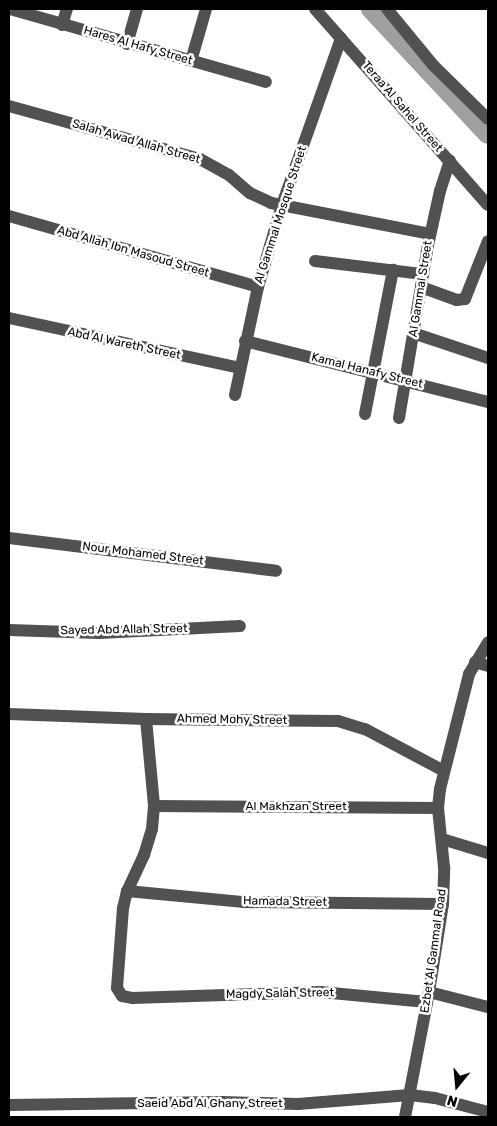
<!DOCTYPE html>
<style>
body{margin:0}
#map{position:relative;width:497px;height:1126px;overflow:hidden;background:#fff;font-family:Rubik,sans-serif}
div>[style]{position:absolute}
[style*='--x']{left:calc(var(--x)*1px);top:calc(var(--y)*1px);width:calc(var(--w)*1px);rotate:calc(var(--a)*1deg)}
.canal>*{height:20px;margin:-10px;padding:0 10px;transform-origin:10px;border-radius:10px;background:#9f9f9f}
.minor>*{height:12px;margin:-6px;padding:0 6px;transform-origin:6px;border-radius:6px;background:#515151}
span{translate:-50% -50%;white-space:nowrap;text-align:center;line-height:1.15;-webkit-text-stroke:5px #fff;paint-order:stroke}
.street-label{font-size:12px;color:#000}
.frame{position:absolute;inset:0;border:10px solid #000;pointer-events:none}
.north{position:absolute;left:432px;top:1061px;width:50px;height:50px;-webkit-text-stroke:4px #fff;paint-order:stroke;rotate:197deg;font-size:14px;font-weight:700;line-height:20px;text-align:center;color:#000}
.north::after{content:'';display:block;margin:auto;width:18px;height:22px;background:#000;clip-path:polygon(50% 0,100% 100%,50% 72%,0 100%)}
</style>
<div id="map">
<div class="canal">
<div style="--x:371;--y:9;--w:171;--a:46.9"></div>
</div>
<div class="minor">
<div style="--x:10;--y:9;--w:266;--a:15.9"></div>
<div style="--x:315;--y:9;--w:261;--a:48.6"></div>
<div style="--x:387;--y:9;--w:72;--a:50.6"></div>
<div style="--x:433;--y:65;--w:77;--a:44.5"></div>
<div style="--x:62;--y:25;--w:17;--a:-73"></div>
<div style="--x:127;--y:44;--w:36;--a:-74"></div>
<div style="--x:191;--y:61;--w:54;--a:-73.9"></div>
<div style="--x:9;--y:106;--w:198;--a:15.5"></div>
<div style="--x:200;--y:159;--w:33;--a:29"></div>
<div style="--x:229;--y:175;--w:28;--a:41"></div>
<div style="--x:250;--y:193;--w:23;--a:25"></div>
<div style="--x:271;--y:203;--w:162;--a:11"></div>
<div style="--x:9;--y:216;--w:259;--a:15.9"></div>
<div style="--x:315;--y:261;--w:109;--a:6.9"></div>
<div style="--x:421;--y:287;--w:38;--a:20"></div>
<div style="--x:457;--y:300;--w:8;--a:-7"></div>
<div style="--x:465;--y:299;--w:62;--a:-68.4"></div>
<div style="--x:9;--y:318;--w:236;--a:12.2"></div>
<div style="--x:413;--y:333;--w:79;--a:18.4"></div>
<div style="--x:245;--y:341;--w:251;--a:14.1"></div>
<div style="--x:235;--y:395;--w:110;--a:-78"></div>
<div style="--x:258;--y:287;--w:85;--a:-73.7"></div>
<div style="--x:282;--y:205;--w:177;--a:-70.5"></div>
<div style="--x:365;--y:414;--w:147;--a:-79"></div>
<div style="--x:399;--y:418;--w:170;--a:-80.5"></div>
<div style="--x:427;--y:250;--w:60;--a:-77.6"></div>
<div style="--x:440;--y:191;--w:32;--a:-72"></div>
<div style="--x:9;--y:538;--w:269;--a:7"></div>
<div style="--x:9;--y:630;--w:90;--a:1.9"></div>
<div style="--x:99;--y:633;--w:141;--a:-2.8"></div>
<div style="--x:475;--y:662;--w:14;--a:17"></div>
<div style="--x:9;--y:714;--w:137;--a:2.1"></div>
<div style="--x:146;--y:719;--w:192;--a:0.6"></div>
<div style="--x:338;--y:721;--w:28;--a:17"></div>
<div style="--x:365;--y:729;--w:89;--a:28"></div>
<div style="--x:146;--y:719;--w:87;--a:84.7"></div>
<div style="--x:154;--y:806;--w:23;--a:95"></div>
<div style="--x:152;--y:829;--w:27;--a:107"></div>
<div style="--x:144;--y:855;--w:40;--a:115"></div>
<div style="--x:127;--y:891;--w:17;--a:103"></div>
<div style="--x:123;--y:908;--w:80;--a:94.3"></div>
<div style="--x:117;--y:988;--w:9;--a:58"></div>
<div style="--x:122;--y:996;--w:10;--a:11"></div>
<div style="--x:132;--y:998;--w:189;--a:-1.8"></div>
<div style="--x:321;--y:992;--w:106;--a:5.4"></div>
<div style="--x:154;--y:806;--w:284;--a:0.4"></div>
<div style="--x:442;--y:839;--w:48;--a:16.9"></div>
<div style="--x:127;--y:891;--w:118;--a:5.4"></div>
<div style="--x:244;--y:902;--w:199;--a:0.6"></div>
<div style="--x:429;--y:992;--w:61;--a:14.3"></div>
<div style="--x:9;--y:1105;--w:213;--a:-0.8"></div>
<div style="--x:222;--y:1102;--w:76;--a:1.5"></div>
<div style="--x:298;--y:1104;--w:112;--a:-4.6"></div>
<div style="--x:410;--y:1095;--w:25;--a:7"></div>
<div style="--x:435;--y:1098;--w:55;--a:14.8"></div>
<div style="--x:405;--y:1117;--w:127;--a:-79.1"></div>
<div style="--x:429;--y:992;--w:89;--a:-81"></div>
<div style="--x:443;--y:904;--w:37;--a:-88"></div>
<div style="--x:444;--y:867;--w:59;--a:-95.8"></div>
<div style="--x:438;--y:808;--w:19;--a:-84"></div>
<div style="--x:440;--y:789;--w:119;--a:-75.8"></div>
<div style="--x:469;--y:674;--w:37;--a:-59"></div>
</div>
<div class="street-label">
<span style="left:138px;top:46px;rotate:16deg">Hares Al Hafy Street</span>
<span style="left:402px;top:107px;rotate:49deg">Teraa Al Sahel Street</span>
<span style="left:136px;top:142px;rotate:16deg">Salah Awad Allah Street</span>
<span style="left:281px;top:215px;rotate:-72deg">Al Gammal Mosque Street</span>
<span style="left:133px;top:252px;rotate:16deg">Abd Allah Ibn Masoud Street</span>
<span style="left:421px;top:289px;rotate:-81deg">Al Gammal Street</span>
<span style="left:124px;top:344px;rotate:12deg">Abd Al Wareth Street</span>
<span style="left:367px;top:371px;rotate:14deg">Kamal Hanafy Street</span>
<span style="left:143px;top:554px;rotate:7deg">Nour Mohamed Street</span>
<span style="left:124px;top:630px;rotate:-1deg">Sayed Abd Allah Street</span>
<span style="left:232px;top:720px;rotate:1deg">Ahmed Mohy Street</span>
<span style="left:296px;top:807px">Al Makhzan Street</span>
<span style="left:285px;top:902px;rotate:1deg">Hamada Street</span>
<span style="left:434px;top:951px;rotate:-82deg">Ezbet Al Gammal Road</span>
<span style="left:280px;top:994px;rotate:-1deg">Magdy Salah Street</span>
<span style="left:210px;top:1104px">Saeid Abd Al Ghany Street</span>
</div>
<div class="frame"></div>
<div class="north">N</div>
</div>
